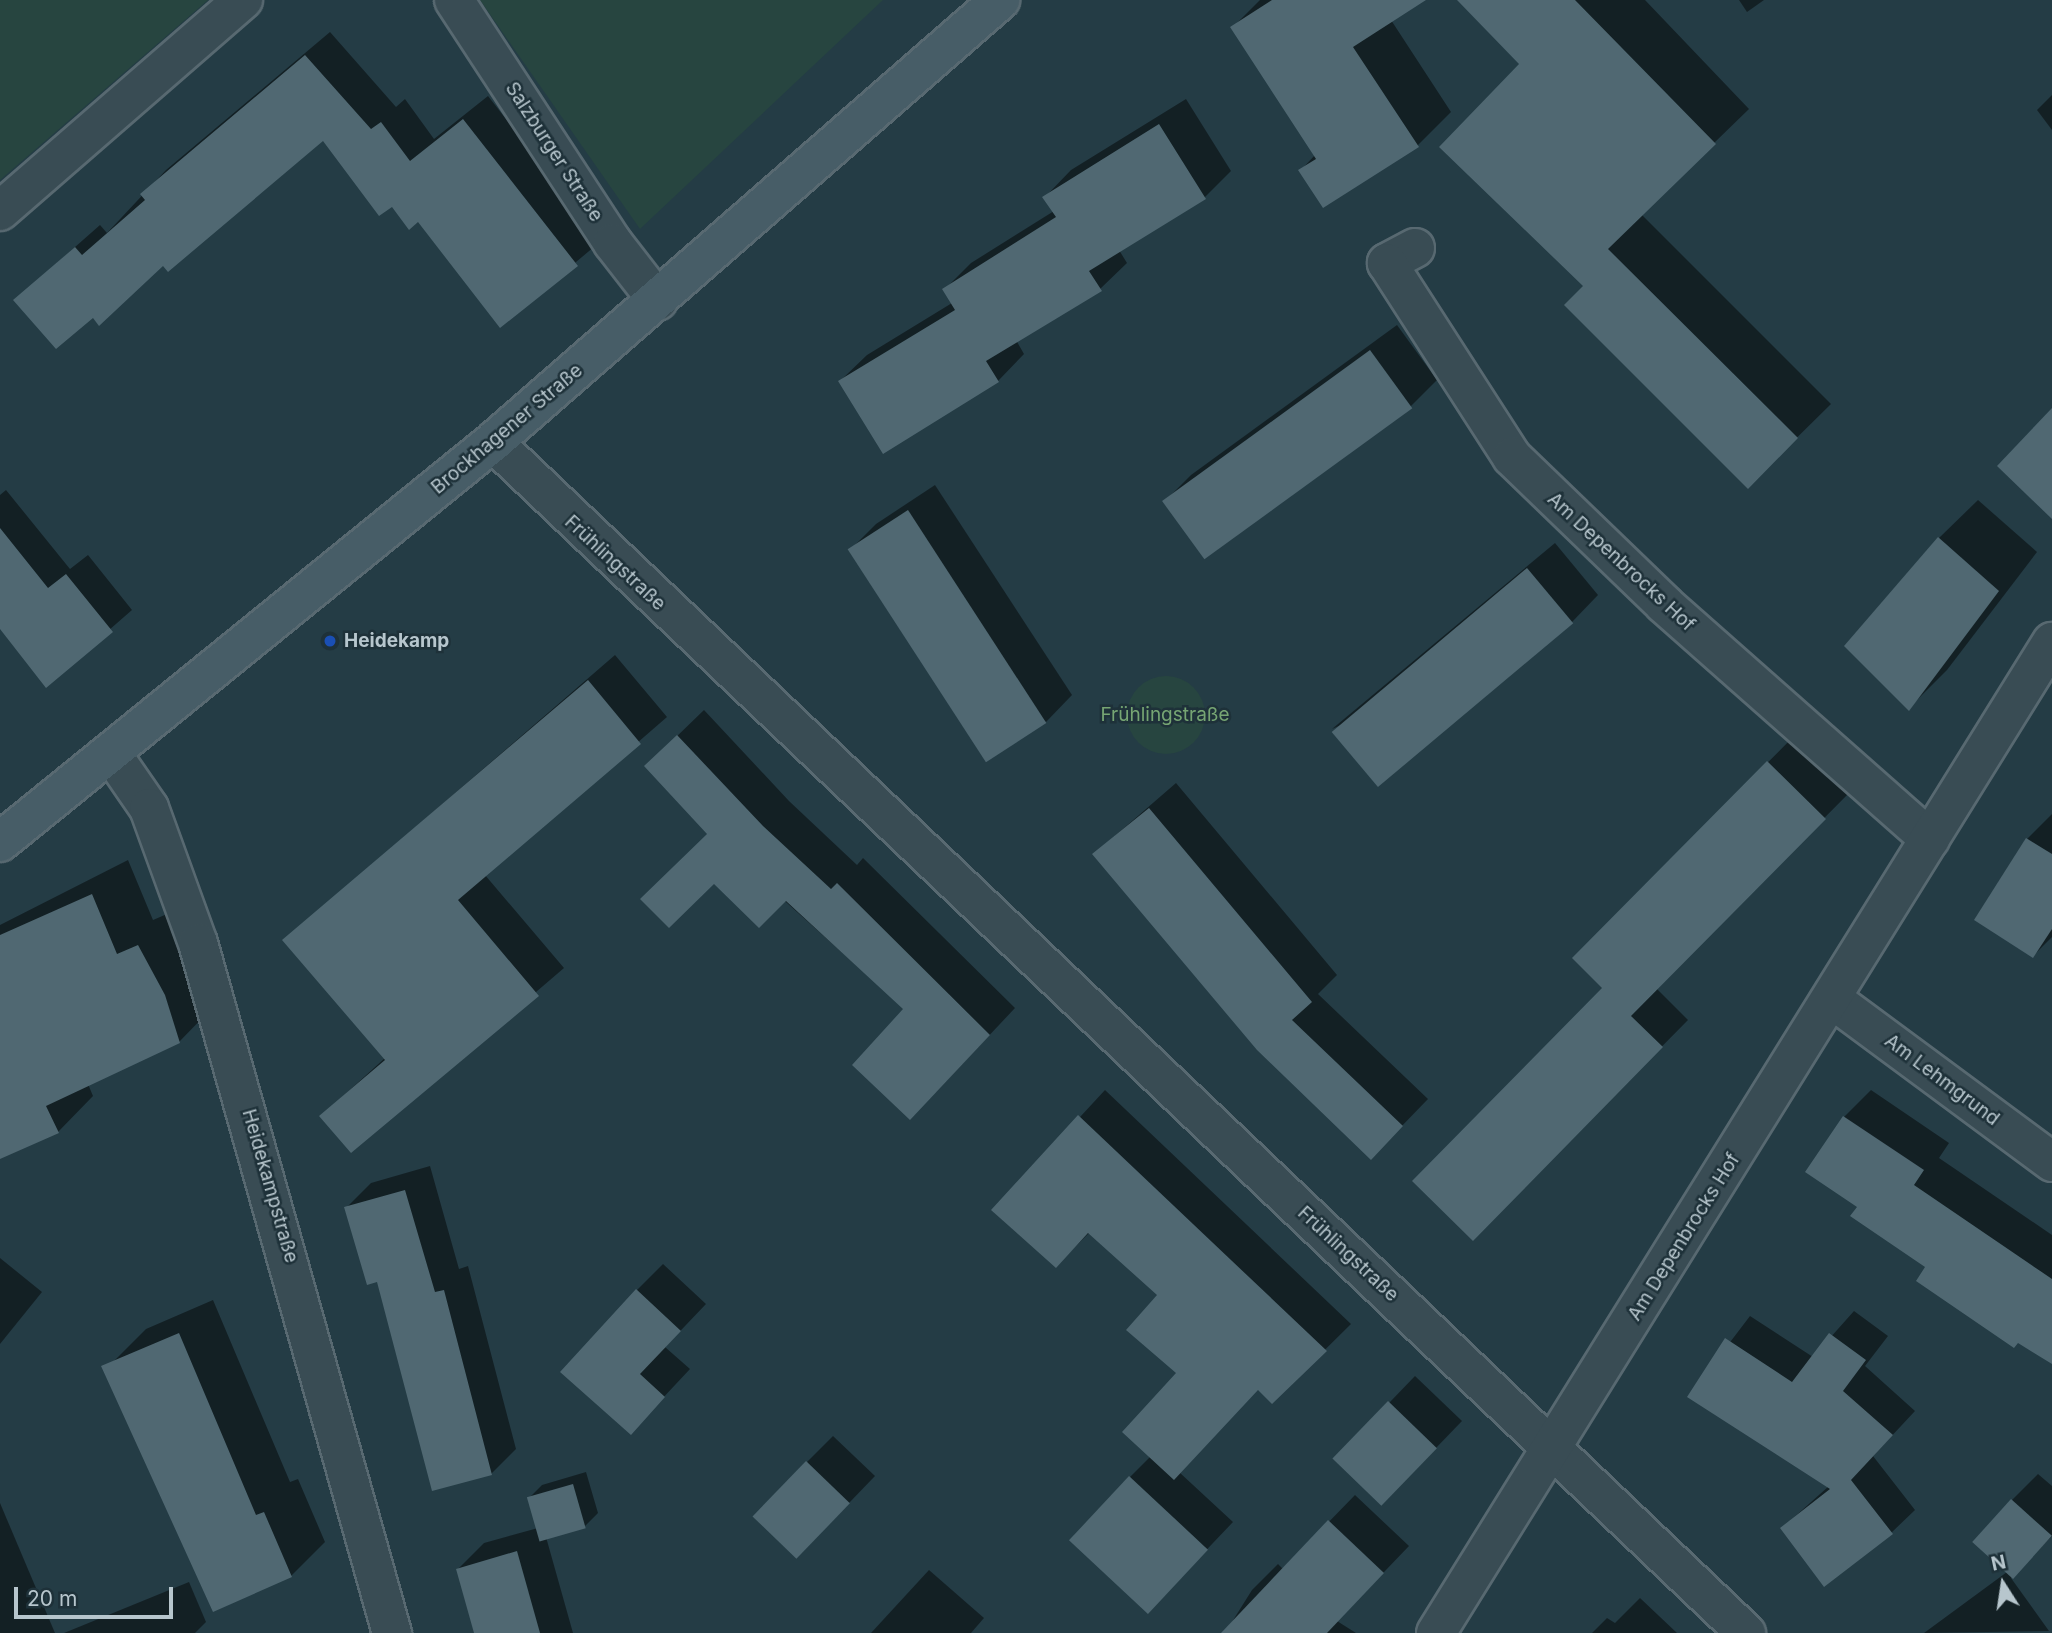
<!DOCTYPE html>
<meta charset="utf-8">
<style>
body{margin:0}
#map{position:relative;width:2052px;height:1633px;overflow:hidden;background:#243c45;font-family:Inter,sans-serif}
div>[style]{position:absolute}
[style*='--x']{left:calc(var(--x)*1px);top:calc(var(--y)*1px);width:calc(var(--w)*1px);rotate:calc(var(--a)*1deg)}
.green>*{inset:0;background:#274540}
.round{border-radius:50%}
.shadow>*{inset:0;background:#0007}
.building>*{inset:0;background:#506872;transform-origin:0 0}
.roads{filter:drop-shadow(2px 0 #586971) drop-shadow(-2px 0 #586971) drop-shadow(0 2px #586971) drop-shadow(0 -2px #586971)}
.street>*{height:38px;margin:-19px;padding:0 19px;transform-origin:19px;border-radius:19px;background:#394c54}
.secondary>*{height:38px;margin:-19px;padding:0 19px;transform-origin:19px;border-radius:19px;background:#475d67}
.dots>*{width:19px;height:19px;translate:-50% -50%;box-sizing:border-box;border:4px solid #1e3139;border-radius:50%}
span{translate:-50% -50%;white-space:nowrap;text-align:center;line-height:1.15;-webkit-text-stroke:5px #1e3139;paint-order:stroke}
.street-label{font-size:19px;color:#b7c6cd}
.poi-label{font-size:19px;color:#b7c6cd;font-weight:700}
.left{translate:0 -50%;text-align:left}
.park-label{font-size:19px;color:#76a573}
.north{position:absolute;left:1968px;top:1549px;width:70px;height:70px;-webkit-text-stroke:5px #1e3139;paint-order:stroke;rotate:348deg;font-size:19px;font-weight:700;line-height:28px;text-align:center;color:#b7c6cd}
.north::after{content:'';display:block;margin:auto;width:24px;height:32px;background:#b7c6cd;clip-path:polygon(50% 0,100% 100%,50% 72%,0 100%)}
.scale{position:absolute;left:14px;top:1587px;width:159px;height:32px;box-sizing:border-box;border:4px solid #b7c6cd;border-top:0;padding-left:9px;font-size:21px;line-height:24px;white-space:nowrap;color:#b7c6cd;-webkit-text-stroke:5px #1e3139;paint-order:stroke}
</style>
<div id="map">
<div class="green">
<div style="clip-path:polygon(0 0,208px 0,0 180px)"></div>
<div style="clip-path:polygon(480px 0,883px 0,640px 229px)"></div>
<div class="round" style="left:1127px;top:676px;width:78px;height:78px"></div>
</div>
<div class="shadow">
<div style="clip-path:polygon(1260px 0,1423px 0,1391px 20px,1451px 112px,1417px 146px,1301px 170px,1315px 155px,1233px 27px)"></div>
<div style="clip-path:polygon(1460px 0,1645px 0,1749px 109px,1641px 214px,1831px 404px,1748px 486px,1585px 286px,1522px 64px)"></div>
<div style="clip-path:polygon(1739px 0,1764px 0,1747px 12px)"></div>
<div style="clip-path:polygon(330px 32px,396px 107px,405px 99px,434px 139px,488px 96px,601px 241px,500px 326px,419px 220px,393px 205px,323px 139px,93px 315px,15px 300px,100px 225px,107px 233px,166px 170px)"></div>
<div style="clip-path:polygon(2052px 95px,2052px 130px,2037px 110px)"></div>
<div style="clip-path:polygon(1186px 99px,1231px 171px,1204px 198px,1119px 250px,1127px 263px,1100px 289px,1016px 340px,1024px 354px,998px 381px,840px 381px,867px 355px,952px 303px,944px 290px,971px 263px,1054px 211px,1045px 197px,1071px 170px)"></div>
<div style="clip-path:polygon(1397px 325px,1437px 380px,1411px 406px,1204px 556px,1164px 502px,1191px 475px)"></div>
<div style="clip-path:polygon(935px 485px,1072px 695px,1046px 722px,850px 550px,876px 524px)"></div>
<div style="clip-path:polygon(6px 490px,70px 569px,88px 555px,132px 610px,46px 685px,0 626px,0 495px)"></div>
<div style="clip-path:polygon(1978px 500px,2037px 552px,1947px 670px,1909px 708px,1939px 538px)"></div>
<div style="clip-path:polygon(1555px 543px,1598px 595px,1572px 622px,1332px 729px)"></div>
<div style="clip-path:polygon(615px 655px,667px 717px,485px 875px,564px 968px,351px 1151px,321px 1116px,385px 1058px,285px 940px)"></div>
<div style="clip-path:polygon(704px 710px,789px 801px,857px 865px,863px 858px,1015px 1008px,936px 1092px,905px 1009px,709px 833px,672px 741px)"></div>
<div style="clip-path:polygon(1794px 736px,1851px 791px,1656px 988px,1688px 1020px,1473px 1238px,1605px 988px,1574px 958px)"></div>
<div style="clip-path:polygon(1176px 783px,1337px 975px,1318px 994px,1428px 1099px,1397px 1131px,1094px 854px)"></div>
<div style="clip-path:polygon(2052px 814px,2052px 937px,2033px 956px,2027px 839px)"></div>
<div style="clip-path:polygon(128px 860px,153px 920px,174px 911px,214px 1006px,179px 1042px,88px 1084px,93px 1096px,58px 1132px,0 1157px,0 925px)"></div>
<div style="clip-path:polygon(1105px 1090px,1351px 1324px,1272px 1402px,1258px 1388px,1179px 1472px,1233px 1522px,1173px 1585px,1130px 1477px,1151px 1456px,1179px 1373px,1160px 1295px,1090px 1232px,1056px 1266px,994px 1210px)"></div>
<div style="clip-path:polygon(1871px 1090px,1949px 1143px,1939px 1158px,2052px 1235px,2052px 1352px,1927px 1267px,1859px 1206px,1844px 1117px)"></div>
<div style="clip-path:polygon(430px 1166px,459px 1269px,468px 1266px,516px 1449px,491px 1474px,378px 1279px,346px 1208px,371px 1183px)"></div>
<div style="clip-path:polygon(0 1258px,42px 1292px,0 1344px)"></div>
<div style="clip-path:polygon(663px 1264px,706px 1304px,665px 1347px,690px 1369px,631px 1432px,637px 1290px)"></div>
<div style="clip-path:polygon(213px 1300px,290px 1482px,298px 1479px,325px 1542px,291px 1576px,113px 1362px,146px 1329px)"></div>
<div style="clip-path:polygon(1854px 1311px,1888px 1336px,1865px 1366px,1915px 1411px,1873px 1456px,1915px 1510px,1891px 1533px,1782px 1528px,1829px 1486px,1689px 1396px,1750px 1316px,1813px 1357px)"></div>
<div style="clip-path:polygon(1415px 1376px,1462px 1421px,1407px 1478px,1389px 1403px)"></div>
<div style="clip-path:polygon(833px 1436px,875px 1476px,823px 1530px,807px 1462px)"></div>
<div style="clip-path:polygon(586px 1472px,598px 1513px,585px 1526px,546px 1537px,573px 1633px,476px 1633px,458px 1569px,484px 1543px,538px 1528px,529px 1498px,542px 1485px)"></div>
<div style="clip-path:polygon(2038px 1474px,2052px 1486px,2052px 1536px,2011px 1578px,2049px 1631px,1924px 1633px,2007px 1572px,2012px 1500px)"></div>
<div style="clip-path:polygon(1355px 1495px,1409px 1546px,1337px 1621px,1356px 1633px,1225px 1633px,1252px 1590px,1278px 1564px,1283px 1569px)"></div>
<div style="clip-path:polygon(0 1503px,55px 1633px,0 1633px)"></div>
<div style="clip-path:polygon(929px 1570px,984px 1618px,971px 1633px,871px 1633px)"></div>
<div style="clip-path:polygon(189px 1582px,206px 1622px,195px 1633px,64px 1633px)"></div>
<div style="clip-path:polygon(1640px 1598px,1677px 1633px,1592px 1633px,1607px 1618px,1615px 1623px)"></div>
</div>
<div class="building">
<div style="clip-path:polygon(1272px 0,1426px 0,1353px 47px,1419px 147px,1323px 208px,1298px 170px,1316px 159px,1230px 27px)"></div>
<div style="clip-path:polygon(1457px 0,1575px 0,1716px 144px,1608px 249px,1798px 438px,1748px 489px,1564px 305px,1583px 286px,1439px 147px,1519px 64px)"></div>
<div style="clip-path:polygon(305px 55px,371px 129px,381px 122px,410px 161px,463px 119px,578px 266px,500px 328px,418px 222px,409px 230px,392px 207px,379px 216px,323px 141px,168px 272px,163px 266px,99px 326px,93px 318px,56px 349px,13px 300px,75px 247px,82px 255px,145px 200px,140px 194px)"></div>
<div style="clip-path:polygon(1159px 124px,1206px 199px,1089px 271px,1102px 291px,986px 361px,999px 382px,883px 454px,838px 381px,955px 310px,942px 289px,1056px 217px,1042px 197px)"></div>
<div style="left:1370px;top:350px;width:72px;height:257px;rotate:54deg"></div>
<div style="clip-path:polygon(2052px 408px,2052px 519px,1997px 466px)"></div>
<div style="left:908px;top:510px;width:254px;height:72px;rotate:57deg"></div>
<div style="clip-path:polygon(0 528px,48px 588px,66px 574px,113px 632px,46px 688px,0 629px)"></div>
<div style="clip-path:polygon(1938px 537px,1999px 591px,1909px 711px,1844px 646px)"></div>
<div style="left:1527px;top:568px;width:72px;height:255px;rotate:50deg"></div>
<div style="clip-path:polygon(588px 680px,641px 744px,458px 900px,539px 996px,351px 1153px,319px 1116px,385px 1060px,282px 940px)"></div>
<div style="clip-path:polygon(677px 735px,763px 826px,831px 889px,837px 883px,990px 1035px,910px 1120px,852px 1065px,903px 1009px,786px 901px,759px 928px,714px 884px,669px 928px,640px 899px,707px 834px,644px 766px)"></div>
<div style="clip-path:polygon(1767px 761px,1826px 819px,1631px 1016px,1663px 1047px,1473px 1241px,1412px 1181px,1602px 988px,1572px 958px)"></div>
<div style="clip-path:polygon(1149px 808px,1312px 1002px,1292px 1020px,1403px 1126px,1371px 1160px,1257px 1050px,1092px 854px)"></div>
<div style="clip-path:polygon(2026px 838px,2052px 854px,2052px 929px,2033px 958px,1974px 920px)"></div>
<div style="clip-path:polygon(92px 894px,117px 954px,138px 945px,165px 995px,180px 1043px,46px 1106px,59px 1133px,0 1159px,0 935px)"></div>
<div style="clip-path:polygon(1078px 1115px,1327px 1351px,1272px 1404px,1258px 1390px,1174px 1480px,1122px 1432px,1176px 1373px,1126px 1330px,1157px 1295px,1088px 1233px,1056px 1268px,991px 1210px)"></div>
<div style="clip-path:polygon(1843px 1116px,1924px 1170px,1914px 1185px,2052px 1279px,2052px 1364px,2018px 1343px,2014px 1348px,1916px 1281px,1925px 1267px,1850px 1216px,1857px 1207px,1805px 1172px)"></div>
<div style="clip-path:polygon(405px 1190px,435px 1292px,444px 1290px,492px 1475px,432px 1491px,377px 1282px,367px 1285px,344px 1207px)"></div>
<div style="clip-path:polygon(636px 1289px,681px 1331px,640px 1374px,665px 1397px,631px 1435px,560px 1372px)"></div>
<div style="clip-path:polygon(179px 1333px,256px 1515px,264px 1512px,292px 1577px,213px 1612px,101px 1366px)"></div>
<div style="clip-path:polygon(1829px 1333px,1866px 1360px,1843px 1391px,1893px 1435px,1851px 1480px,1893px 1534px,1824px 1587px,1780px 1528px,1830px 1489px,1687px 1397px,1725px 1338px,1792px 1382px)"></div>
<div style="left:1388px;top:1401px;width:68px;height:80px;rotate:44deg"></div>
<div style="left:806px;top:1461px;width:61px;height:77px;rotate:44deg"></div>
<div style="left:1129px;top:1476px;width:108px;height:88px;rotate:43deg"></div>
<div style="left:573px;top:1484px;width:46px;height:48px;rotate:74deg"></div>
<div style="left:2011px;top:1499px;width:55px;height:58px;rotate:42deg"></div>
<div style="clip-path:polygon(1328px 1520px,1384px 1573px,1327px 1633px,1221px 1633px)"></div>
<div style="clip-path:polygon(517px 1551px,540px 1633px,474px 1633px,456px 1569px)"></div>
</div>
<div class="roads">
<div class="street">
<div style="--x:454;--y:0;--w:290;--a:56.8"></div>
<div style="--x:613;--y:243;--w:73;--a:52.2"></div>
<div style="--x:0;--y:211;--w:322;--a:-41"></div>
<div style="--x:1415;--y:248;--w:32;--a:152"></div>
<div style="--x:1387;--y:263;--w:231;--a:57.2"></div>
<div style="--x:1512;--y:457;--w:211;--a:44"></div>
<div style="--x:1664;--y:604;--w:355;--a:41.5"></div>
<div style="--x:493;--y:442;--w:1729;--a:43.55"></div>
<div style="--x:111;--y:753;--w:67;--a:55.4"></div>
<div style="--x:149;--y:808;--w:144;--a:70.1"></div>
<div style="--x:198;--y:943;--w:717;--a:74.3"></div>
<div style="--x:1832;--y:999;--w:274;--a:36.5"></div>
<div style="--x:1436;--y:1633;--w:1167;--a:-58.14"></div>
</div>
<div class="secondary">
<div style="--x:0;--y:842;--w:635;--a:-39.05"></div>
<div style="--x:493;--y:442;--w:673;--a:-41.08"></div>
</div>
</div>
<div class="dots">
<div style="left:330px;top:641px;background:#1a4fb4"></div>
</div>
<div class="street-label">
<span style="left:554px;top:152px;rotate:57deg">Salzburger Straße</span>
<span style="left:507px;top:429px;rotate:-40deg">Brockhagener Straße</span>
<span style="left:1621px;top:562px;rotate:43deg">Am Depenbrocks Hof</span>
<span style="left:615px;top:563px;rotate:43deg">Frühlingstraße</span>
<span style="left:1942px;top:1080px;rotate:37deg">Am Lehmgrund</span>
<span style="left:270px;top:1186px;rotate:74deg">Heidekampstraße</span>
<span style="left:1684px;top:1237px;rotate:-58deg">Am Depenbrocks Hof</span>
<span style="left:1348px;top:1254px;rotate:43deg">Frühlingstraße</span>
</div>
<div class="poi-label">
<span class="left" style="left:344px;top:641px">Heidekamp</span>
</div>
<div class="park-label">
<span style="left:1165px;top:715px">Frühlingstraße</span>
</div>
<div class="north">N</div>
<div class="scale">20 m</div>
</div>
